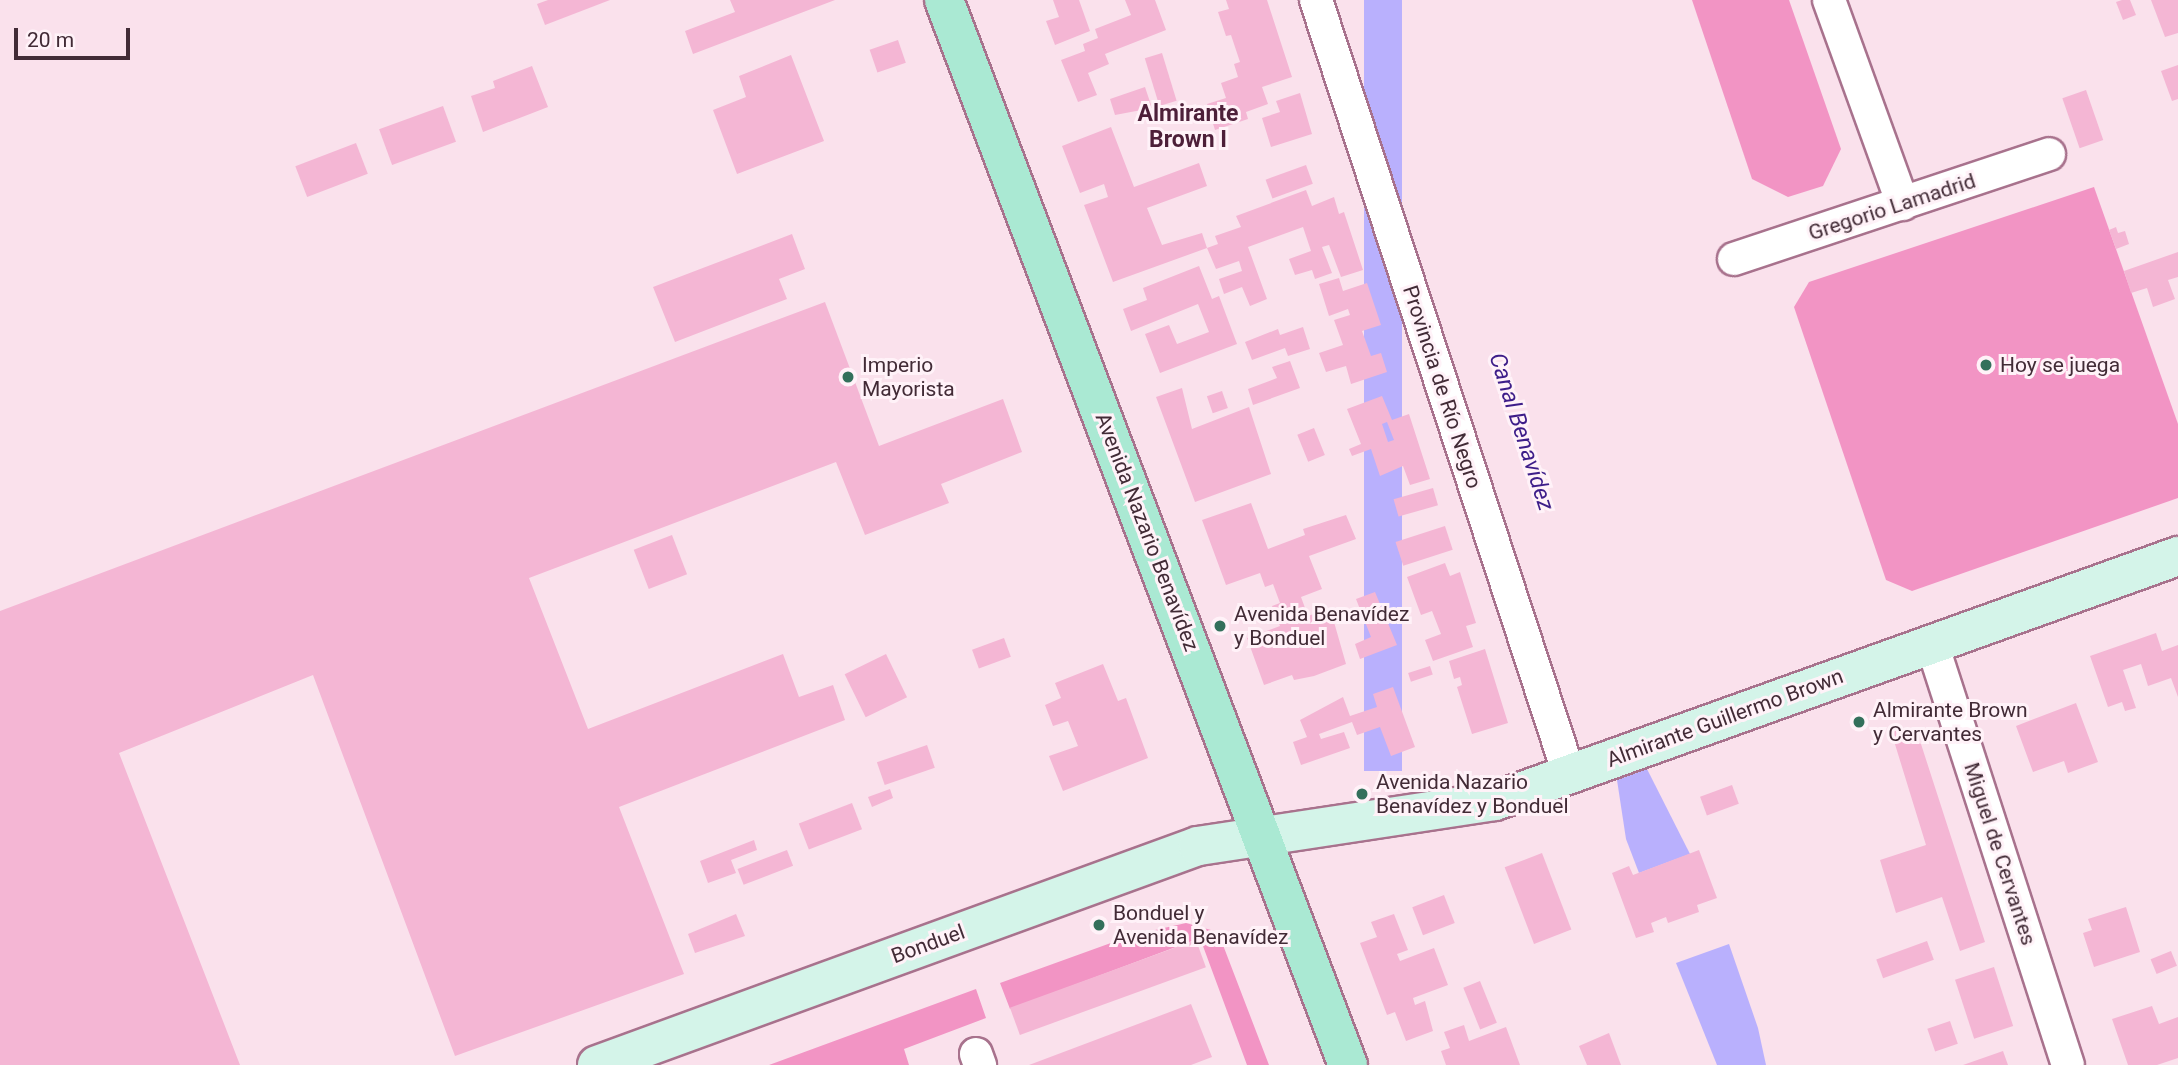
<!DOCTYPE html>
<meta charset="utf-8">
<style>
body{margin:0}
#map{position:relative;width:2178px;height:1065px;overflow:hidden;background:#fae1ec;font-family:Roboto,sans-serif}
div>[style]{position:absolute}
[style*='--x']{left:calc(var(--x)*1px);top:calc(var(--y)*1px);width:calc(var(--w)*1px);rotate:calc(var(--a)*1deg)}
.green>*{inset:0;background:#f294c4}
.water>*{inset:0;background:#b9b0fd;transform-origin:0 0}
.building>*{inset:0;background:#f4b6d4;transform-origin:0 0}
.roads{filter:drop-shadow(2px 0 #a8728d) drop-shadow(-2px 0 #a8728d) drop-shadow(0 2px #a8728d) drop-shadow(0 -2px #a8728d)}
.street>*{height:32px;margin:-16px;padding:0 16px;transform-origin:16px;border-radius:16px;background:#fff}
.secondary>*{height:38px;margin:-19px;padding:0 19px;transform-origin:19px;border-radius:19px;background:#d4f4e9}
.primary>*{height:38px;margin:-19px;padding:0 19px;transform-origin:19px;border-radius:19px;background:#aae9d3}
.dots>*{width:19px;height:19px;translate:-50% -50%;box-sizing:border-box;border:4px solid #fff2f8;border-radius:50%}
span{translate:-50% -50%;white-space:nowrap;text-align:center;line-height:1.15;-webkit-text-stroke:6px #fff2f8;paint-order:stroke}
.street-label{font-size:21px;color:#422b36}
.poi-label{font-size:21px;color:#422b36}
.left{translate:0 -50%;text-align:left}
.neighbourhood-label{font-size:23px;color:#4d1f39;font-weight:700}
.water-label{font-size:23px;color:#3d1d89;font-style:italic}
.scale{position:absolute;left:14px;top:28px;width:116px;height:32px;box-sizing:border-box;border:4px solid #422b36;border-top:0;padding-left:9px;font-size:21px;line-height:24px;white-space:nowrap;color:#422b36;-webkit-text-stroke:5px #fff2f8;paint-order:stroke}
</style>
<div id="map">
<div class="green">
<div style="clip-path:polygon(1692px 0,1789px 0,1841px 149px,1823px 186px,1788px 197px,1752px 179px)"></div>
<div style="clip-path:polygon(2094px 187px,2178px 424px,2178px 498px,1912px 591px,1886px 580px,1794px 307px,1809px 282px)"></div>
<div style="clip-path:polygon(1186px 923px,1218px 932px,1269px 1065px,1247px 1065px,1200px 938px,1010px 1009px,1000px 983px,1133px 935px)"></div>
<div style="clip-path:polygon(976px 989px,986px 1018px,904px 1049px,909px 1065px,769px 1065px)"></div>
</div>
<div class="water">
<div style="left:1364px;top:0;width:38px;height:771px"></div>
<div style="clip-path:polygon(1647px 769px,1690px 854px,1639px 873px,1626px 839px,1617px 780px)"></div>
<div style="clip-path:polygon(1729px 944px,1758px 1028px,1766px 1065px,1717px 1065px,1676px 963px)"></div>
</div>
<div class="building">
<div style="clip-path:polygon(548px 0,610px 0,545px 25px,537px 4px)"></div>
<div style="clip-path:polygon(730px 0,835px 0,693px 54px,685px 31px,735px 12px)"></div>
<div style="clip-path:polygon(1053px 0,1079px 0,1090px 31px,1055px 45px,1046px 21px,1059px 17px)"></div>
<div style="clip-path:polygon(1125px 0,1155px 0,1166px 30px,1105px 54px,1109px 64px,1088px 73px,1097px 95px,1078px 102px,1061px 60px,1085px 51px,1083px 44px,1098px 38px,1095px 29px,1131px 15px)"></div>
<div style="clip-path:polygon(1226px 0,1267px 0,1292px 77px,1262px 87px,1268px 104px,1246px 112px,1248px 119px,1215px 130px,1207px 104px,1226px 98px,1221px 83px,1238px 77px,1234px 64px,1240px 62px,1231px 35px,1226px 36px,1218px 12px,1229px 9px)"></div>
<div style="clip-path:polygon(2122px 0,2130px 0,2136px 15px,2123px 20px,2116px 2px)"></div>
<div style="clip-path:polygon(2151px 0,2178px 0,2178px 33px,2165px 37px)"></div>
<div style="left:898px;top:40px;width:24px;height:30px;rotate:71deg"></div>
<div style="left:1162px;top:53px;width:50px;height:18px;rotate:73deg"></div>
<div style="clip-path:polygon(791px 55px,824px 141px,737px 174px,713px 110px,746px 97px,739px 76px)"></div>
<div style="clip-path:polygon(2178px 65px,2178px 99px,2172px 101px,2161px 71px)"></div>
<div style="clip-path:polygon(532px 66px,548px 107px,483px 132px,471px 96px,495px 88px,493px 81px)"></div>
<div style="clip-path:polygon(1145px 87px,1152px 108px,1115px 115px,1110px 99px)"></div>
<div style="left:2086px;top:90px;width:53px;height:25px;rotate:71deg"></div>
<div style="clip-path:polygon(1300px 93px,1312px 134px,1271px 147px,1262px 118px,1280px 112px,1276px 101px)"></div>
<div style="left:443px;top:106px;width:38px;height:68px;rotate:70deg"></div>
<div style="clip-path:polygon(1111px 127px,1134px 187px,1199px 163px,1207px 186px,1147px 208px,1162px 245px,1202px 233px,1207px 248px,1113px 282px,1084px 205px,1108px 197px,1104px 184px,1080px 193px,1062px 146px)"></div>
<div style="left:356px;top:143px;width:33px;height:65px;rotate:69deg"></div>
<div style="left:1306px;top:165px;width:20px;height:43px;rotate:70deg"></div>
<div style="clip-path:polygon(1306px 190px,1312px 206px,1334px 197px,1339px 214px,1344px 212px,1363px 270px,1341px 277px,1329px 245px,1322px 247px,1332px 273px,1315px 279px,1312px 270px,1295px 275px,1289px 259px,1311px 251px,1303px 227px,1248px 247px,1267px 299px,1250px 306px,1242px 287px,1224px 294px,1219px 279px,1242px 271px,1239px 261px,1216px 269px,1207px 248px,1218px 244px,1215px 236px,1241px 227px,1236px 216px)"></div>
<div style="clip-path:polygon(2116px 227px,2118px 233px,2125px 231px,2129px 244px,2116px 249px,2109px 230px)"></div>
<div style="clip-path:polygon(792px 234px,805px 269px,779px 279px,787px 299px,675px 342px,653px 287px)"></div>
<div style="clip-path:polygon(2178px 252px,2178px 277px,2168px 280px,2175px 299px,2153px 307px,2147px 288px,2131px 293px,2124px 271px)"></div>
<div style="clip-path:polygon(1199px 266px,1212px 299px,1219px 296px,1237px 344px,1160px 373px,1145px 334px,1169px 325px,1177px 344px,1209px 332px,1198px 304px,1131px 331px,1123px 309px,1147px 300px,1143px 288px)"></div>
<div style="clip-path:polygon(1339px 278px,1343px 291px,1367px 283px,1381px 325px,1362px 331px,1371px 356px,1381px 353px,1387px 372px,1351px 384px,1346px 366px,1326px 372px,1319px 353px,1343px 345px,1334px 320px,1350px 315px,1348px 309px,1329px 316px,1319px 284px)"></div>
<div style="clip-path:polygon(825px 302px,879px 446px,1003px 399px,1022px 452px,941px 484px,949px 503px,865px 535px,836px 462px,529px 578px,588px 729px,783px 654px,799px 697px,833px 685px,845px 720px,619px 807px,684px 974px,455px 1056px,313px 675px,119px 753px,240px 1065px,0 1065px,0 611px)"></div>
<div style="clip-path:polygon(1303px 327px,1310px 349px,1288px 356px,1285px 348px,1252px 360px,1245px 342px,1278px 329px,1280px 335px)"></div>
<div style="clip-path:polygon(1290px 361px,1300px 388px,1253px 405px,1248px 389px,1277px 378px,1272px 367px)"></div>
<div style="clip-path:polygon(1182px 388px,1192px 429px,1249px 407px,1271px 474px,1195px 502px,1156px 397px)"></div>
<div style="left:1222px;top:391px;width:18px;height:16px;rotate:71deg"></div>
<div style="clip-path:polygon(evenodd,1382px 396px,1392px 420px,1409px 414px,1430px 479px,1410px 485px,1403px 466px,1380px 476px,1371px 449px,1352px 456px,1349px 449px,1361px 444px,1347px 409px,1382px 396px,1387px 422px,1394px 440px,1388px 442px,1382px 424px,1387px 422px)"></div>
<div style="left:1314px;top:428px;width:29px;height:18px;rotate:68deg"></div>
<div style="left:1433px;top:488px;width:18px;height:41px;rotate:74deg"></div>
<div style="clip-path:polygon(1251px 503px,1268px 549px,1305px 535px,1303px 529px,1346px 515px,1356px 539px,1309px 556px,1322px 589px,1301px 597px,1308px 616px,1330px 608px,1346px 664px,1314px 676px,1294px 680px,1292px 675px,1264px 685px,1247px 638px,1280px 626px,1272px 606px,1280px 603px,1273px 584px,1265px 587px,1260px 573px,1226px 585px,1202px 520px)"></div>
<div style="left:1445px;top:526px;width:25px;height:52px;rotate:72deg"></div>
<div style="left:672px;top:535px;width:42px;height:41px;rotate:69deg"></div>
<div style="clip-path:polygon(1445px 563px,1450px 576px,1460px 572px,1476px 623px,1466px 626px,1473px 647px,1433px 661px,1425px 640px,1441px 634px,1432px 611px,1421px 615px,1407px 577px)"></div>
<div style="clip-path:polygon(1375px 592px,1397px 645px,1360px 659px,1355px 644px,1371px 637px,1356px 599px)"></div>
<div style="clip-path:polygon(2156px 633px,2162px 651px,2178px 645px,2178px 697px,2171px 678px,2148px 686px,2141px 664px,2123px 670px,2136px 708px,2125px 711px,2122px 702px,2108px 707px,2090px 656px)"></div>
<div style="left:1004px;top:638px;width:20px;height:34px;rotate:70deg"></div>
<div style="clip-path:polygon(1485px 649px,1508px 723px,1472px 734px,1457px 687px,1462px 685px,1460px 677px,1454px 679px,1449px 661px)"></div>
<div style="left:886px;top:654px;width:48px;height:46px;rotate:64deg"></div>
<div style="clip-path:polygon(1103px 664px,1118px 701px,1126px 698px,1148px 758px,1063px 791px,1049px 756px,1078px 746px,1068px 721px,1053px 726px,1045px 705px,1061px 698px,1055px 683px)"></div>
<div style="left:1430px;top:666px;width:9px;height:23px;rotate:72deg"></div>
<div style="clip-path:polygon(1393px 687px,1415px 747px,1391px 756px,1380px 727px,1357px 735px,1352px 722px,1319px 734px,1321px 739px,1344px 732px,1350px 748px,1301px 765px,1293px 742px,1307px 737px,1300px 720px,1343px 697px,1350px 716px,1377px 707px,1373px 694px)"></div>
<div style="clip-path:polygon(2076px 703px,2098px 762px,2068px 773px,2064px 761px,2033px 772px,2016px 726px)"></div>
<div style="clip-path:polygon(1890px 728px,1921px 744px,1985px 942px,1960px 951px,1942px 897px,1896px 913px,1880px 860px,1926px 845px)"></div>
<div style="left:927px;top:745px;width:24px;height:53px;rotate:71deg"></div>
<div style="left:1732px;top:785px;width:20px;height:34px;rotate:70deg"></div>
<div style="clip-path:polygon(890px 789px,893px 798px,872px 807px,868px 797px)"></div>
<div style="left:852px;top:803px;width:28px;height:57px;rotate:69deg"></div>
<div style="clip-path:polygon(754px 840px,757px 850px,731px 860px,736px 873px,708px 883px,700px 861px)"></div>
<div style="left:787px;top:850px;width:17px;height:53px;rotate:69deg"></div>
<div style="clip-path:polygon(1699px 850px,1717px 898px,1697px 905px,1699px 912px,1668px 923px,1666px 917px,1651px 923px,1654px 932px,1636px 938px,1612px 873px,1629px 866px,1633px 875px)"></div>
<div style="left:1542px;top:853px;width:82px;height:40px;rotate:69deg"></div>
<div style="left:1444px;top:895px;width:30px;height:34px;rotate:69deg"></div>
<div style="clip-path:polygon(2126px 907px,2140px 952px,2094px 967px,2083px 933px,2092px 930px,2088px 919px)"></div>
<div style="clip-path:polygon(736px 914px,745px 936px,695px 953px,688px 934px)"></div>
<div style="clip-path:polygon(1394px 914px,1408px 950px,1397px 954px,1400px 961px,1434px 948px,1448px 985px,1413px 998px,1415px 1005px,1425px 1001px,1433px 1031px,1406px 1041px,1395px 1012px,1387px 1015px,1360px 943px,1377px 937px,1371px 922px)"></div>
<div style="left:1196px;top:940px;width:29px;height:198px;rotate:70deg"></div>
<div style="left:1927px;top:941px;width:20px;height:54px;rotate:70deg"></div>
<div style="left:2171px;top:951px;width:16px;height:22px;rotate:68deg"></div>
<div style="left:1994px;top:967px;width:62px;height:41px;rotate:72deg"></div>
<div style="left:1480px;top:981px;width:45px;height:18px;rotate:68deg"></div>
<div style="clip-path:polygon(1191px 1004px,1212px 1057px,1191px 1065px,1029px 1065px)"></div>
<div style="clip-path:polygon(2152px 1006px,2159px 1024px,2178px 1017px,2178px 1058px,2157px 1065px,2128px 1065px,2112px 1019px)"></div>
<div style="left:1950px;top:1021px;width:24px;height:24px;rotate:71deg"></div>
<div style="clip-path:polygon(1464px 1025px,1469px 1041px,1506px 1027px,1520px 1065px,1446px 1065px,1441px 1051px,1450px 1048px,1444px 1032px)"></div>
<div style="clip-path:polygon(1609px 1033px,1621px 1065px,1587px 1065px,1579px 1046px)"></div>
<div style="clip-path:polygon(2003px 1051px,2008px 1065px,1963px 1065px)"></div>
</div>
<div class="roads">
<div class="street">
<div style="--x:1316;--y:0;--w:814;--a:71.9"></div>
<div style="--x:1829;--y:0;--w:217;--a:70.1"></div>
<div style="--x:1734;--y:259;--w:332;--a:-18.4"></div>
<div style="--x:1932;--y:644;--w:442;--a:72.1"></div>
<div style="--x:976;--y:1054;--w:12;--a:70"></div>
</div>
<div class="secondary">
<div style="--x:597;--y:1065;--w:640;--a:-20.02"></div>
<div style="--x:1198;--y:846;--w:300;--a:-8.6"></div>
<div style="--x:1495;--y:801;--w:726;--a:-19.73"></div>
</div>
<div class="primary">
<div style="--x:944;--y:0;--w:1139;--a:69.23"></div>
</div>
</div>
<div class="dots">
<div style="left:1986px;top:365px;background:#33705b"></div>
<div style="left:848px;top:377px;background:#33705b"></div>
<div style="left:1220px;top:626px;background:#33705b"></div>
<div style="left:1859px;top:722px;background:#33705b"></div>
<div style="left:1362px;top:794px;background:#33705b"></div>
<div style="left:1099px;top:925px;background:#33705b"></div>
</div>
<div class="street-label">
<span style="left:1892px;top:207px;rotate:-18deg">Gregorio Lamadrid</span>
<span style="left:1442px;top:387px;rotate:72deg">Provincia de Río Negro</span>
<span style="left:1147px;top:532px;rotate:69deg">Avenida Nazario Benavídez</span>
<span style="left:1725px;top:718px;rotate:-20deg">Almirante Guillermo Brown</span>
<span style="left:2000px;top:854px;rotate:72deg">Miguel de Cervantes</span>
<span style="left:928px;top:944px;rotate:-20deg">Bonduel</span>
</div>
<div class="poi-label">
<span class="left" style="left:862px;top:377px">Imperio<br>Mayorista</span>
<span class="left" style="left:2000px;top:365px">Hoy se juega</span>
<span class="left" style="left:1234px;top:626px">Avenida Benavídez<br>y Bonduel</span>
<span class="left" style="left:1873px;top:722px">Almirante Brown<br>y Cervantes</span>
<span class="left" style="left:1376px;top:794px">Avenida Nazario<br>Benavídez y Bonduel</span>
<span class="left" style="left:1113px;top:925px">Bonduel y<br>Avenida Benavídez</span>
</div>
<div class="neighbourhood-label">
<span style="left:1188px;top:127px">Almirante<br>Brown I</span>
</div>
<div class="water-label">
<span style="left:1521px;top:432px;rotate:72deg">Canal Benavídez</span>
</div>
<div class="scale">20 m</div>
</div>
